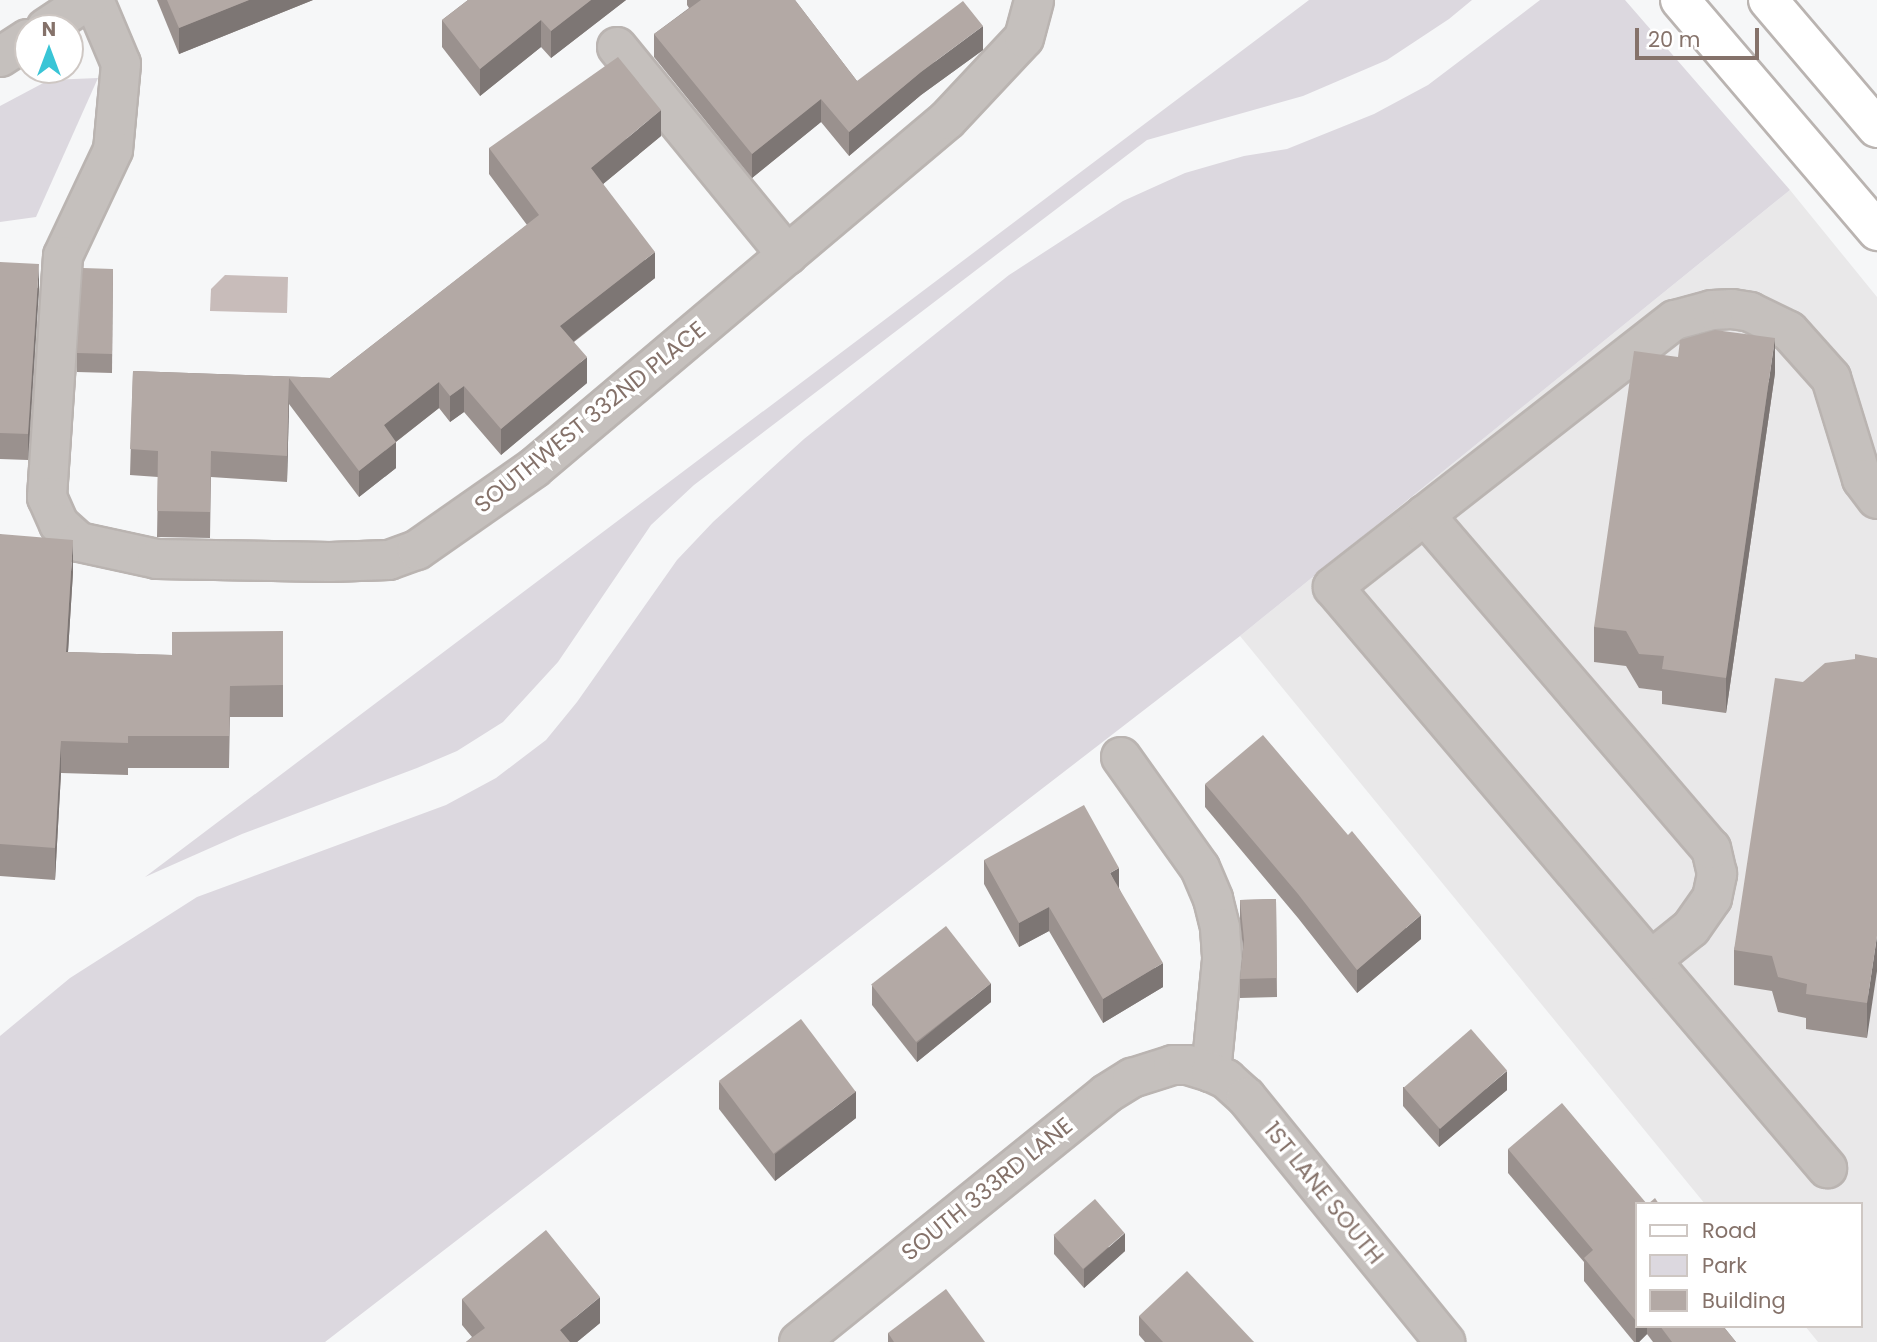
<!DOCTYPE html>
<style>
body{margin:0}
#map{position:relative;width:1877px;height:1342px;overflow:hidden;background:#f6f7f8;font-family:Poppins,sans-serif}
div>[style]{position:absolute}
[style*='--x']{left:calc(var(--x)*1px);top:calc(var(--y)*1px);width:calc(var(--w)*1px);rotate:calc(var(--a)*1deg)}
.built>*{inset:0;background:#e9e8e9}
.green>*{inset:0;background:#dcd8df}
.water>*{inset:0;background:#c8bcba}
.roads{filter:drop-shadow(2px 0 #bab4b1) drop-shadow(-2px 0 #bab4b1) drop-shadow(0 2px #bab4b1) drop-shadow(0 -2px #bab4b1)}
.minor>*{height:38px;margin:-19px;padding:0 19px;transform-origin:19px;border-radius:19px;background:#c5c0bd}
.major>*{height:38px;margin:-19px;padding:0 19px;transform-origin:19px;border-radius:19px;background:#fff}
.wall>*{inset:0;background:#9a918e}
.shaded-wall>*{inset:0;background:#7d7674}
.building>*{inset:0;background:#b3a9a5;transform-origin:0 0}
span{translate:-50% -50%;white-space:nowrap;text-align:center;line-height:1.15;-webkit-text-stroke:7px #fff;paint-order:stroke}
.street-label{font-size:23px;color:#85726a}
.legend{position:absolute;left:1635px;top:1202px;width:228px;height:126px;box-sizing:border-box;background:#fff;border:2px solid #cec7c3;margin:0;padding:9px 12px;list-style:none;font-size:21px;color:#85726a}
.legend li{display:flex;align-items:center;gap:14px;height:35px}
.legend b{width:35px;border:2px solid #cec7c3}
.north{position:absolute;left:14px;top:14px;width:70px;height:70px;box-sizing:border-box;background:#fff;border:2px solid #cec7c3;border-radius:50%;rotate:0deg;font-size:19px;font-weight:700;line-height:28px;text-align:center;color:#85726a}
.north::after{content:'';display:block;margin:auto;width:24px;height:32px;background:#39c5d6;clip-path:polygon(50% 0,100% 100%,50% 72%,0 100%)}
.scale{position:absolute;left:1635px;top:28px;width:124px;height:32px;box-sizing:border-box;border:4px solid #85726a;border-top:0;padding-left:9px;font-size:21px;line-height:24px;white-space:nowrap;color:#85726a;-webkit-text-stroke:5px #fff;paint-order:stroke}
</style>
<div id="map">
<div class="built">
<div style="clip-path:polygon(1790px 190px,1877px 297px,1877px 1342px,1818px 1342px,1805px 1326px,1861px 1326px,1861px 1204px,1705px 1204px,1240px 636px)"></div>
</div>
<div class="green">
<div style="clip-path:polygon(1309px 0,1472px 0,1449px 19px,1387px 60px,1303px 96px,1147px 140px,694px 485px,651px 525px,558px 662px,503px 722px,457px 751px,417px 768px,242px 834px,145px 877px)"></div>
<div style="clip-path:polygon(1540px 0,1625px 0,1790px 190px,1240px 636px,325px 1342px,0 1342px,0 1036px,70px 978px,197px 897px,446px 805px,496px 778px,546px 740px,577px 702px,677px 560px,713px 522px,804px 439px,1009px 275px,1123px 201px,1185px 173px,1244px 156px,1287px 149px,1374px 114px,1428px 85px)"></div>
<div style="clip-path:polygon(98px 78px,36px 217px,0 222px,0 106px,49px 80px)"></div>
</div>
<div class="water">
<div style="clip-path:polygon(225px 275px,288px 277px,287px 313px,210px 311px,211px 289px)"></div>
</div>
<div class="roads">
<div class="minor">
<div style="--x:94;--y:0;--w:69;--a:67.1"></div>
<div style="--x:121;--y:64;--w:86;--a:95.3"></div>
<div style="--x:113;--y:150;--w:117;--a:115.3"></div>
<div style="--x:63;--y:256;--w:242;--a:93.8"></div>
<div style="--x:47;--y:497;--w:30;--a:66"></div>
<div style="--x:59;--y:524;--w:27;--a:42"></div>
<div style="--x:79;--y:542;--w:80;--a:12.3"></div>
<div style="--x:157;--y:559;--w:173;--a:1"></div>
<div style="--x:330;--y:562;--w:59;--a:-1.9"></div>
<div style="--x:389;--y:560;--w:30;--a:-20"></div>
<div style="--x:417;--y:550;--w:143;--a:-35"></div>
<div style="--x:534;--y:468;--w:540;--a:-40.12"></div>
<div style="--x:947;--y:120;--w:112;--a:-46.8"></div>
<div style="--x:1024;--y:38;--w:39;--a:-75"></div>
<div style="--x:46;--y:28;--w:50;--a:-33.7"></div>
<div style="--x:617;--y:47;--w:269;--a:50.7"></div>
<div style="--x:0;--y:57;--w:33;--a:-33"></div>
<div style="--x:1425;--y:515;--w:117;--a:142"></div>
<div style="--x:1333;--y:587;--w:763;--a:49.63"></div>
<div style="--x:1121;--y:757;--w:136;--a:54.6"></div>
<div style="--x:1200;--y:868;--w:34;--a:67"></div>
<div style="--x:1213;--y:899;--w:30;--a:76"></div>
<div style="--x:1220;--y:928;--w:32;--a:86"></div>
<div style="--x:1222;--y:960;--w:113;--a:95.6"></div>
<div style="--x:1651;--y:960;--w:51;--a:-38.7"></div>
<div style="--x:1691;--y:928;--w:37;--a:-55"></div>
<div style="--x:1712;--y:898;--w:25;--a:-78"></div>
<div style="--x:1717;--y:874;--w:26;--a:-103"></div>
<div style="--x:1711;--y:849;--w:440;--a:-130.6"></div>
<div style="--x:1425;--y:515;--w:317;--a:-38"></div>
<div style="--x:1675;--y:320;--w:38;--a:-15"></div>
<div style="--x:1712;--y:310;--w:20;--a:-3"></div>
<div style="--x:1732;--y:309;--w:18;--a:9"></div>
<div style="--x:1750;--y:312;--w:43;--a:26"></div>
<div style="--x:1789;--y:331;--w:63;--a:48.2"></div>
<div style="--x:1831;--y:378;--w:106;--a:72.9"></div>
<div style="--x:1862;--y:479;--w:25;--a:53"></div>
<div style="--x:799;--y:1342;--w:395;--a:-38.9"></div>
<div style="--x:1106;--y:1094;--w:31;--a:-32"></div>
<div style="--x:1132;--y:1078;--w:43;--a:-17.6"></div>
<div style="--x:1173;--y:1065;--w:15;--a:0"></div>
<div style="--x:1188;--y:1065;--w:24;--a:17"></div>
<div style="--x:1211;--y:1072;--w:17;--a:25"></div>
<div style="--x:1226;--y:1079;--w:27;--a:42"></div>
<div style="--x:1246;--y:1097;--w:316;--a:50.9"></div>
</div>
<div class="major">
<div style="--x:1680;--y:0;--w:304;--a:49.5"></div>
<div style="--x:1768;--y:0;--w:168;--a:49.6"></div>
</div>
</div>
<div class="wall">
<div style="clip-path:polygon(157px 0,313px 0,179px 54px)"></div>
<div style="clip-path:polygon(468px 0,626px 0,551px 58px,541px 47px,480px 96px,442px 47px,442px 20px)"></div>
<div style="clip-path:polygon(687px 0,795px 0,857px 81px,983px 50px,921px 95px,849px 156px,821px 122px,752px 178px,654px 57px,654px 34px,689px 8px,687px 5px)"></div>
<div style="clip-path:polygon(661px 136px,603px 184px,655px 278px,574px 342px,587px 383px,501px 455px,464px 412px,450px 422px,439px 408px,396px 442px,396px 468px,359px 497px,289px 404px,287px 482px,211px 477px,210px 538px,157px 537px,158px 477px,130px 475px,133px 371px,330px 378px,527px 225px,489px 174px,489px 148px)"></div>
<div style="clip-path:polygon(0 262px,39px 289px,28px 460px,0 459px)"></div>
<div style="clip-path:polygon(113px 269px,112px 373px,77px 372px,77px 353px)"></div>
<div style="clip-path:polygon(1775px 373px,1726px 713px,1662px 704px,1662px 691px,1639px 688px,1626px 666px,1594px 662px,1594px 627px)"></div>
<div style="clip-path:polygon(0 534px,73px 572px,68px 652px,172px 655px,283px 631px,283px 717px,230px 717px,229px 768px,128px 768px,128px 775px,61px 773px,55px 880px,0 876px)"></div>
<div style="clip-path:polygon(1877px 658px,1867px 1038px,1806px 1029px,1806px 1018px,1778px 1012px,1772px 991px,1734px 985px,1734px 950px,1803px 682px)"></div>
<div style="clip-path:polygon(1205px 784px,1421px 939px,1357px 993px,1298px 918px,1205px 807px)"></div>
<div style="clip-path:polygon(984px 860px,1119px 888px,1163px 987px,1103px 1023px,1049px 931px,1019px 947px,984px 884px)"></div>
<div style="clip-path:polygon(1276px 899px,1277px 997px,1240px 998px,1240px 979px,1243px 949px,1240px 919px,1240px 900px)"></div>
<div style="clip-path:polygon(872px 986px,991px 1002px,917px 1062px,872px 1005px)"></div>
<div style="clip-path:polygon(719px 1082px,856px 1118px,775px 1181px,719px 1109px)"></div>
<div style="clip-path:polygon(1403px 1087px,1507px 1090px,1439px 1147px,1403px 1106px)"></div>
<div style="clip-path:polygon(1508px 1149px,1647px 1204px,1637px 1326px,1723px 1326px,1736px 1342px,1653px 1342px,1647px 1334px,1639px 1342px,1634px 1342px,1584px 1281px,1584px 1262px,1508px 1173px)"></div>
<div style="clip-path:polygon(1054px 1235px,1125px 1251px,1084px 1288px,1054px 1254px)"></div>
<div style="clip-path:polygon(462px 1299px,600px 1323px,577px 1342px,466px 1342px,472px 1337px,462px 1325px)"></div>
<div style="clip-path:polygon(1139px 1316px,1254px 1342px,1145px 1342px,1139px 1335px)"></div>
<div style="clip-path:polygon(888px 1333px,985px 1342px,888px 1342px)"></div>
</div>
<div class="shaded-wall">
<div style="clip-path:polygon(249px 0,313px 0,179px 54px,179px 28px)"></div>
<div style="clip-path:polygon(591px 0,626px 0,551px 58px,551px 31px)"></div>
<div style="clip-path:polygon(541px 20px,541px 47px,480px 96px,480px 69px)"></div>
<div style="clip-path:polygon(983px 26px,983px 50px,921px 95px,849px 156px,849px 132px,921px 72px)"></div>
<div style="clip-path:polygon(821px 99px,821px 122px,752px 178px,752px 154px)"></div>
<div style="clip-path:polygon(661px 110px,661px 136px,591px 194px,591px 168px)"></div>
<div style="clip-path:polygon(655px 252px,655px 278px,560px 352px,560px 326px)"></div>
<div style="clip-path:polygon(39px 264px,39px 289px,28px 460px,28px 434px)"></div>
<div style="clip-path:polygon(1775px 338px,1775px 373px,1726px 713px,1726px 678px)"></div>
<div style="clip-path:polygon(587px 357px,587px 383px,501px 455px,501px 429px)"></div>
<div style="clip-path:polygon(289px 378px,289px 404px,287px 482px,287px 456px)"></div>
<div style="clip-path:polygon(439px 382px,439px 408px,384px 451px,384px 425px)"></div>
<div style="clip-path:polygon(464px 386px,464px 412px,450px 422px,450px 396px)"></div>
<div style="clip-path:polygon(396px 442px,396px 468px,359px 497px,359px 471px)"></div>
<div style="clip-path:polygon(73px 540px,73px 572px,66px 684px,66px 652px)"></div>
<div style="clip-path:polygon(61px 741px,61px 773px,55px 880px,55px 848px)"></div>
<div style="clip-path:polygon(1119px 868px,1119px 892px,1110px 873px)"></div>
<div style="clip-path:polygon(1049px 907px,1049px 931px,1019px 947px,1019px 923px)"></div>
<div style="clip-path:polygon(1421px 915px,1421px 939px,1357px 993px,1357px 970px)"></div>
<div style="clip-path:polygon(1877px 936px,1877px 971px,1867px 1038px,1867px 1003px)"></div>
<div style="clip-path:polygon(1163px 963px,1163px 987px,1103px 1023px,1103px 999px)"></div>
<div style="clip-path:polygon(991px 983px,991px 1002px,917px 1062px,917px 1043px)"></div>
<div style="clip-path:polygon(1507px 1071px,1507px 1090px,1439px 1147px,1439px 1128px)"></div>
<div style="clip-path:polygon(856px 1091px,856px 1118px,775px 1181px,775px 1154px)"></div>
<div style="clip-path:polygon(1125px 1233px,1125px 1251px,1084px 1288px,1084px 1269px)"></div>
<div style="clip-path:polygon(600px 1297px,600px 1323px,577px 1342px,560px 1342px,560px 1330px)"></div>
<div style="clip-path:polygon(1637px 1320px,1637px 1326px,1647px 1326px,1647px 1334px,1639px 1342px,1636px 1342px,1636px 1321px)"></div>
</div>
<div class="building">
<div style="clip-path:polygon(167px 0,249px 0,179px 28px)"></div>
<div style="clip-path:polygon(468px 0,591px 0,551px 31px,541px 20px,480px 69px,442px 20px)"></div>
<div style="clip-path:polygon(701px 0,795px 0,857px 81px,963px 1px,983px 26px,921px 72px,849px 132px,821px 99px,752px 154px,654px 34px)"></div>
<div style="clip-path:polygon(618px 57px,661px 110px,591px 168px,655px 252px,560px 326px,587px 357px,501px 429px,464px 386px,450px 396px,439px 382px,384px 425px,396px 442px,359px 471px,289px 378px,287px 456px,211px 451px,210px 512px,157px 511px,158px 451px,130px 449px,133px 371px,330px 378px,539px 215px,489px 148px)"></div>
<div style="clip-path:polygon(0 262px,39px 264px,28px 434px,0 433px)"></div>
<div style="clip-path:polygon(83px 268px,113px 269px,112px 354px,77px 353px)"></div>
<div style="clip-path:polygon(1715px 330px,1775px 338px,1726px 678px,1662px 669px,1664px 656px,1639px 654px,1626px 631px,1594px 627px,1634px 351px,1678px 357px,1680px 340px)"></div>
<div style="clip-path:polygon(0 534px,73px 540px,66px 652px,172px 655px,172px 632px,283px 631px,283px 685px,230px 686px,229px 736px,128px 736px,128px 743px,61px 741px,55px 848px,0 844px)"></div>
<div style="clip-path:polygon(1855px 654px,1877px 658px,1877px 936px,1867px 1003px,1806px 994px,1807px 984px,1778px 977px,1772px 956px,1734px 950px,1775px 678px,1803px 682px,1825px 663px,1855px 659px)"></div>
<div style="clip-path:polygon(1263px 735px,1348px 835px,1352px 831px,1421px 915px,1357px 970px,1298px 894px,1205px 784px)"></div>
<div style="clip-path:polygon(1084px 805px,1119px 868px,1110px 873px,1163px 963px,1103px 999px,1049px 907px,1019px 923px,984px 860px)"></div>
<div style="clip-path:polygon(1276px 899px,1277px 978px,1240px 979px,1244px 940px,1240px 900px)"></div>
<div style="left:946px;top:926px;width:73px;height:95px;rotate:52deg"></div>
<div style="left:801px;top:1019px;width:91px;height:103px;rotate:53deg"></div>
<div style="left:1471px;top:1029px;width:55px;height:89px;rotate:49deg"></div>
<div style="clip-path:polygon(1562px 1103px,1647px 1204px,1637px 1204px,1637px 1320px,1636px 1321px,1584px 1258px,1593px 1250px,1508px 1149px)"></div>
<div style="clip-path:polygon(1655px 1198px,1659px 1204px,1648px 1204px)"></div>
<div style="left:1095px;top:1199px;width:45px;height:55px;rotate:49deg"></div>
<div style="clip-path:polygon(546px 1230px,600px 1297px,560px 1330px,570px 1342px,466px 1342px,485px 1328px,462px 1299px)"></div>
<div style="clip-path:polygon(1187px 1271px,1254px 1342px,1163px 1342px,1139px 1316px)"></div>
<div style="clip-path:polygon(946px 1289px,985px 1342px,894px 1342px,888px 1333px)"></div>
<div style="clip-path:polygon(1660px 1326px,1723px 1326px,1736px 1342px,1672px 1342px)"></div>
</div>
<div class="street-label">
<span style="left:590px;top:417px;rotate:-39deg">SOUTHWEST 332ND PLACE</span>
<span style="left:987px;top:1189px;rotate:-39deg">SOUTH 333RD LANE</span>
<span style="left:1324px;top:1193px;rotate:51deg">1ST LANE SOUTH</span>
</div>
<ul class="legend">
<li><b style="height:9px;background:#fff"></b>Road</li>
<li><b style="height:19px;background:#dcd8df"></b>Park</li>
<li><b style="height:19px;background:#b3a9a5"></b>Building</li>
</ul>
<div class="north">N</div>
<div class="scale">20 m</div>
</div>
